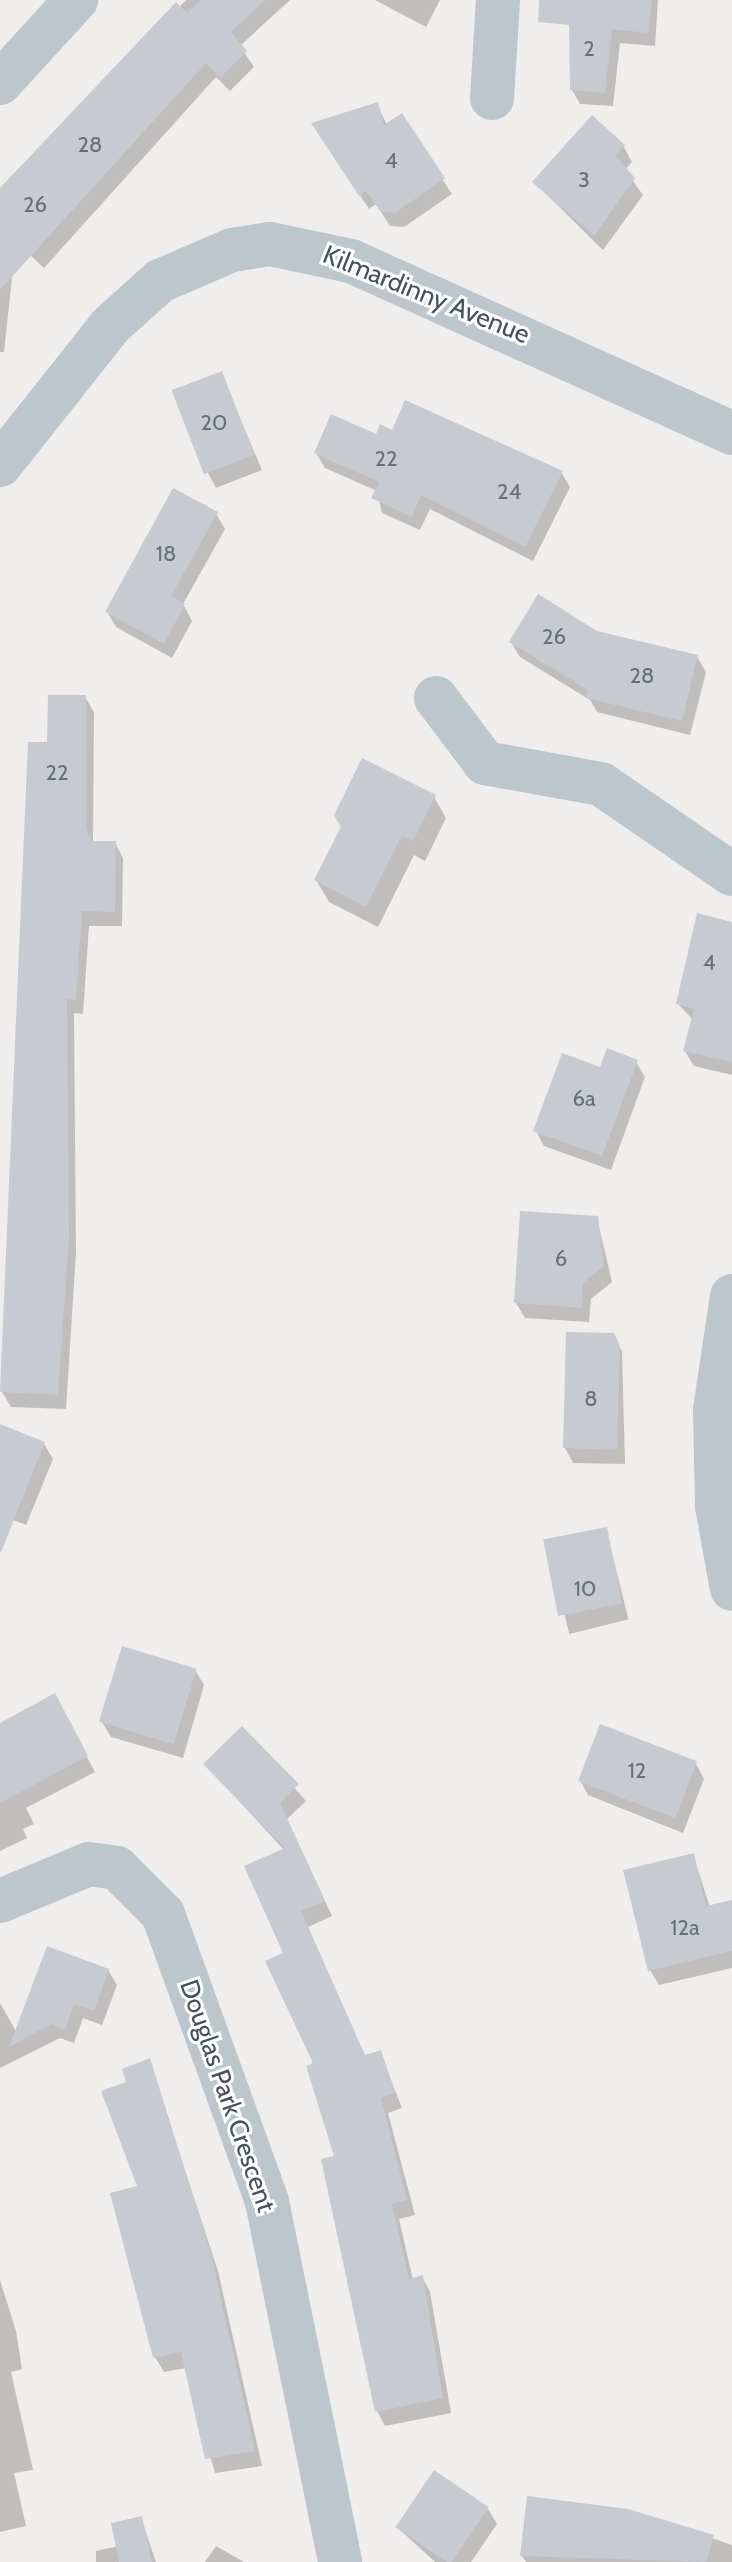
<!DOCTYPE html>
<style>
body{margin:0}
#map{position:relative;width:732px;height:2562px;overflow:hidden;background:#f0eded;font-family:Cabin,sans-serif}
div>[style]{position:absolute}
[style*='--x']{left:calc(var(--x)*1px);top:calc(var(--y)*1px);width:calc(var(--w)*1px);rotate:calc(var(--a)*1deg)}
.shadow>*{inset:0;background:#0003;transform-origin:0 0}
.building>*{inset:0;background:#c7cad0;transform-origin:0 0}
.minor>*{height:44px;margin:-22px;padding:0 22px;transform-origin:22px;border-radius:22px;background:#bbc6cd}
span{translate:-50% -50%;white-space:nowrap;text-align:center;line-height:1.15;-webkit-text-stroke:6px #fff;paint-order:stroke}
.number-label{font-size:22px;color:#667078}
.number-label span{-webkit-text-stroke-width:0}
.street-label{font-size:26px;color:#45525b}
</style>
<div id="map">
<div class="shadow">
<div style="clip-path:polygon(186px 0,290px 0,240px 46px,254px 67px,230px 91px,216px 77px,44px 268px,0 227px,0 191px)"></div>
<div style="clip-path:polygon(375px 0,440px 0,426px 27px)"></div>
<div style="clip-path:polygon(600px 0,658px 0,655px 46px,620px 43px,613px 106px,580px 104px,572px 90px)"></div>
<div style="clip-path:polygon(377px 104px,387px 125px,401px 116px,452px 194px,404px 227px,390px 226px,376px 204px,369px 209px,322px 139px)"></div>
<div style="clip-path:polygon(624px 147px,632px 162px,625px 170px,643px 195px,603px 250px,534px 182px)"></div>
<div style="clip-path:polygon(0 263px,12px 278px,4px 352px,0 352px)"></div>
<div style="clip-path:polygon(221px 374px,262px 470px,216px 488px,208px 473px)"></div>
<div style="clip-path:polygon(393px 432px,561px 472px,570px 487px,533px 561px,430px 509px,420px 530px,382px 513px,377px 491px,325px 468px,316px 453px)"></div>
<div style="clip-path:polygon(216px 514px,225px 529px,183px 604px,192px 621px,172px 658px,116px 627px,107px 612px)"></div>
<div style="clip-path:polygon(596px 632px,697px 657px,706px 672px,690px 735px,597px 712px,590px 700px,520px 657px,511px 642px)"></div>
<div style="clip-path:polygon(85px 697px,94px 712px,93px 843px,115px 843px,123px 858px,122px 926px,89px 926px,83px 1014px,74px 1013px,76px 1253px,66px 1409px,11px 1407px,2px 1392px,49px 744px)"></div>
<div style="clip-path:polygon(434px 797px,446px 818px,425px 861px,414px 855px,378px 927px,329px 902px,316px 880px)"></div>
<div style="clip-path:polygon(732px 924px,732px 1075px,694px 1066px,685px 1051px,693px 1020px,678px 1004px)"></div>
<div style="clip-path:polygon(636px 1062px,645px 1077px,611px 1170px,544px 1146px,536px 1131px)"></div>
<div style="clip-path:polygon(597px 1218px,612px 1282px,591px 1299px,589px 1322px,525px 1318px,516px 1303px)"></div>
<div style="clip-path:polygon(613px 1335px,622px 1351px,625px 1464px,573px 1463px,565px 1448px)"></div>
<div style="clip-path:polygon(0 1426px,44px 1444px,53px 1459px,26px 1525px,0 1515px)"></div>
<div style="left:606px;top:1529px;width:93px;height:61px;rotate:76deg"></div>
<div style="clip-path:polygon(195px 1670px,204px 1685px,183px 1758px,111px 1737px,102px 1722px)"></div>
<div style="clip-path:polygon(62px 1711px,95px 1772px,26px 1808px,34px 1824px,23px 1829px,27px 1838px,0 1851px,0 1743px)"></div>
<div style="clip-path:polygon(242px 1729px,306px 1801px,287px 1819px,332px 1916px,308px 1927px,365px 2057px,380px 2052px,402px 2108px,388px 2113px,415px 2215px,399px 2219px,413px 2280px,422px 2277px,430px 2292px,451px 2413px,385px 2426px,377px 2411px,337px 2158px,285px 1954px,284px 1850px,206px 1765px)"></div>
<div style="clip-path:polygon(696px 1764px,704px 1779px,683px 1833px,588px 1795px,580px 1780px)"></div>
<div style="clip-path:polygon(693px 1855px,710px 1907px,732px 1902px,732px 1968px,659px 1985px,650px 1970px)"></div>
<div style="clip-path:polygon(108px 1970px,117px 1985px,102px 2025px,83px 2018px,74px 2043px,60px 2038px,0 2068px,0 2003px,17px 2033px)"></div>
<div style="clip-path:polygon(149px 2061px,218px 2271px,262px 2466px,215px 2473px,186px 2368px,164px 2372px,155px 2357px,129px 2083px)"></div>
<div style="clip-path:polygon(0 2280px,16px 2331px,22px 2369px,11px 2372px,33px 2470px,14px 2473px,26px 2526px,0 2532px)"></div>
<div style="clip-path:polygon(435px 2473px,488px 2509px,497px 2524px,471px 2562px,435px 2562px,398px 2528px)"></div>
<div style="clip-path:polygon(141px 2518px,156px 2562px,96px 2562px,96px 2551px,118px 2546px)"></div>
<div style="clip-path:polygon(655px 2519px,732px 2545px,732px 2562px,526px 2562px,522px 2556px)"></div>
<div style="clip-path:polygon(216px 2546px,244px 2562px,205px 2562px)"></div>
</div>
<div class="building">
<div style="clip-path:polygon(201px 0,265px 0,231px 32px,247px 51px,220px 78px,206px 63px,0 290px,0 188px,176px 2px,187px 13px)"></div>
<div style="clip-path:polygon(539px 0,652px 0,648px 33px,612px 29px,605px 93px,570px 90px,569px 25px,538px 22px)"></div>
<div style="clip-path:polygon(378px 102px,384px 125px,402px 113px,445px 178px,395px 213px,380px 211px,366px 191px,359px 196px,311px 123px)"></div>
<div style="clip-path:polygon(592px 115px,625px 145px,616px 156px,635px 178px,594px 236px,532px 182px)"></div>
<div style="left:222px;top:371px;width:90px;height:54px;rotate:69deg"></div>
<div style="clip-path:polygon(405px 400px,563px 471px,525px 547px,421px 495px,412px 517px,371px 498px,379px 482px,314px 453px,331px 414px,376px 434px,380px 424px,392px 430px)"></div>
<div style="clip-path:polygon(173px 488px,218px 512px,171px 596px,185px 604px,164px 644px,105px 612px)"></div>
<div style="clip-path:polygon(538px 594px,597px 631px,698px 655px,682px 721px,586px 698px,588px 690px,509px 642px)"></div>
<div style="clip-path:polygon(48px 695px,86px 695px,86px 828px,91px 841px,116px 841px,115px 912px,82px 911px,76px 1000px,67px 999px,69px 1237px,58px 1395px,0 1392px,28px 742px,47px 742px)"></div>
<div style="clip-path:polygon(362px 758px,436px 795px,413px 841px,402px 835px,366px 907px,314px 880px,341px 827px,334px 815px)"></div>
<div style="clip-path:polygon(697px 913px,732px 922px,732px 1062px,683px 1051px,694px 1009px,676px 1004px)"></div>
<div style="clip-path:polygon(607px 1048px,638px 1060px,602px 1156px,533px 1131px,562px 1053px,600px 1067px)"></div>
<div style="clip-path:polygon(520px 1211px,598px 1216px,604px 1266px,583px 1283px,582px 1308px,514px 1303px)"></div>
<div style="clip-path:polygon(566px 1332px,614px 1333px,620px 1346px,617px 1450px,563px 1448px)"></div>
<div style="clip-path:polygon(0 1424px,45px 1442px,1px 1552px,0 1551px)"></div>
<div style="left:607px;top:1527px;width:78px;height:65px;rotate:79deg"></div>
<div style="left:122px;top:1646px;width:78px;height:79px;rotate:17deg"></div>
<div style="clip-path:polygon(55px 1693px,88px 1756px,0 1803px,0 1723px)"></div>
<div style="left:600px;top:1724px;width:104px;height:61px;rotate:21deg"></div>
<div style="clip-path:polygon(242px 1726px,299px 1784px,280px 1803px,325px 1901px,301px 1911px,365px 2055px,381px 2050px,395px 2093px,381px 2098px,407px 2200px,392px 2204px,409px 2279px,423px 2275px,443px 2398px,375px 2412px,321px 2159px,334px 2156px,306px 2066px,313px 2063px,265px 1961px,283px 1953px,244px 1866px,285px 1848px,203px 1764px)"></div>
<div style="clip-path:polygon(694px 1853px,706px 1906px,732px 1900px,732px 1951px,648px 1971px,623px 1870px)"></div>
<div style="clip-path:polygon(47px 1946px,109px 1969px,94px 2011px,74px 2004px,65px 2030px,51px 2024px,9px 2047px)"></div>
<div style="clip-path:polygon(150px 2058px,211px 2254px,255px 2451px,205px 2459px,181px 2352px,153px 2358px,110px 2193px,137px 2186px,101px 2091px,126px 2082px,122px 2069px)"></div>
<div style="left:434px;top:2470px;width:66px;height:69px;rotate:34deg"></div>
<div style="clip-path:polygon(527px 2496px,628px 2509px,714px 2535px,706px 2562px,520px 2556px)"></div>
<div style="clip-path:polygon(142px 2516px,152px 2562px,119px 2562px,111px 2523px)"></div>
</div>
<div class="minor">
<div style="--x:0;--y:83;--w:113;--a:-47.5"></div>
<div style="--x:492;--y:98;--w:98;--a:-86.5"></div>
<div style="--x:0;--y:465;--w:177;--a:-51.6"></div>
<div style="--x:110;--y:326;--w:67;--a:-42"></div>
<div style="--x:160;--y:281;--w:78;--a:-23.3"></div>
<div style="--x:232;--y:250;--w:38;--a:-9"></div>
<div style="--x:270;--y:244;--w:83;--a:11.9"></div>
<div style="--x:351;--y:261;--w:418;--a:24.3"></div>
<div style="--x:436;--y:698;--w:81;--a:53"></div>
<div style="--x:485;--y:763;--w:118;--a:10.3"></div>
<div style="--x:601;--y:784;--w:159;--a:34.5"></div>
<div style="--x:732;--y:1296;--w:115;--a:98.5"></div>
<div style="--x:715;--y:1410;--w:96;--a:88.8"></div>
<div style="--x:717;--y:1506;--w:84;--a:79.8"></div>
<div style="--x:0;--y:1901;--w:96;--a:-22.6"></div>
<div style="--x:89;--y:1864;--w:28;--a:8"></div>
<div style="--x:117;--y:1868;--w:65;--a:45"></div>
<div style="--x:163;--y:1914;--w:306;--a:70.1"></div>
<div style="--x:267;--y:2202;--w:367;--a:78.5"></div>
</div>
<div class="number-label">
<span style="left:589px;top:49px">2</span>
<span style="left:90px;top:145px">28</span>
<span style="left:391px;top:161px">4</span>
<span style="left:584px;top:180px">3</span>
<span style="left:35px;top:205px">26</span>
<span style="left:214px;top:423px">20</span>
<span style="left:386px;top:459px">22</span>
<span style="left:509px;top:492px">24</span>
<span style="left:166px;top:554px">18</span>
<span style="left:554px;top:637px">26</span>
<span style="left:642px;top:676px">28</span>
<span style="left:57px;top:773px">22</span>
<span style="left:709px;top:963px">4</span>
<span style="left:584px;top:1099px">6a</span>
<span style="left:561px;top:1259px">6</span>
<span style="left:591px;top:1399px">8</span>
<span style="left:585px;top:1589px">10</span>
<span style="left:637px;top:1771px">12</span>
<span style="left:685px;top:1928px">12a</span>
</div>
<div class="street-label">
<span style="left:426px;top:295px;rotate:22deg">Kilmardinny Avenue</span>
<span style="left:227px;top:2096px;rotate:71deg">Douglas Park Crescent</span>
</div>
</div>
